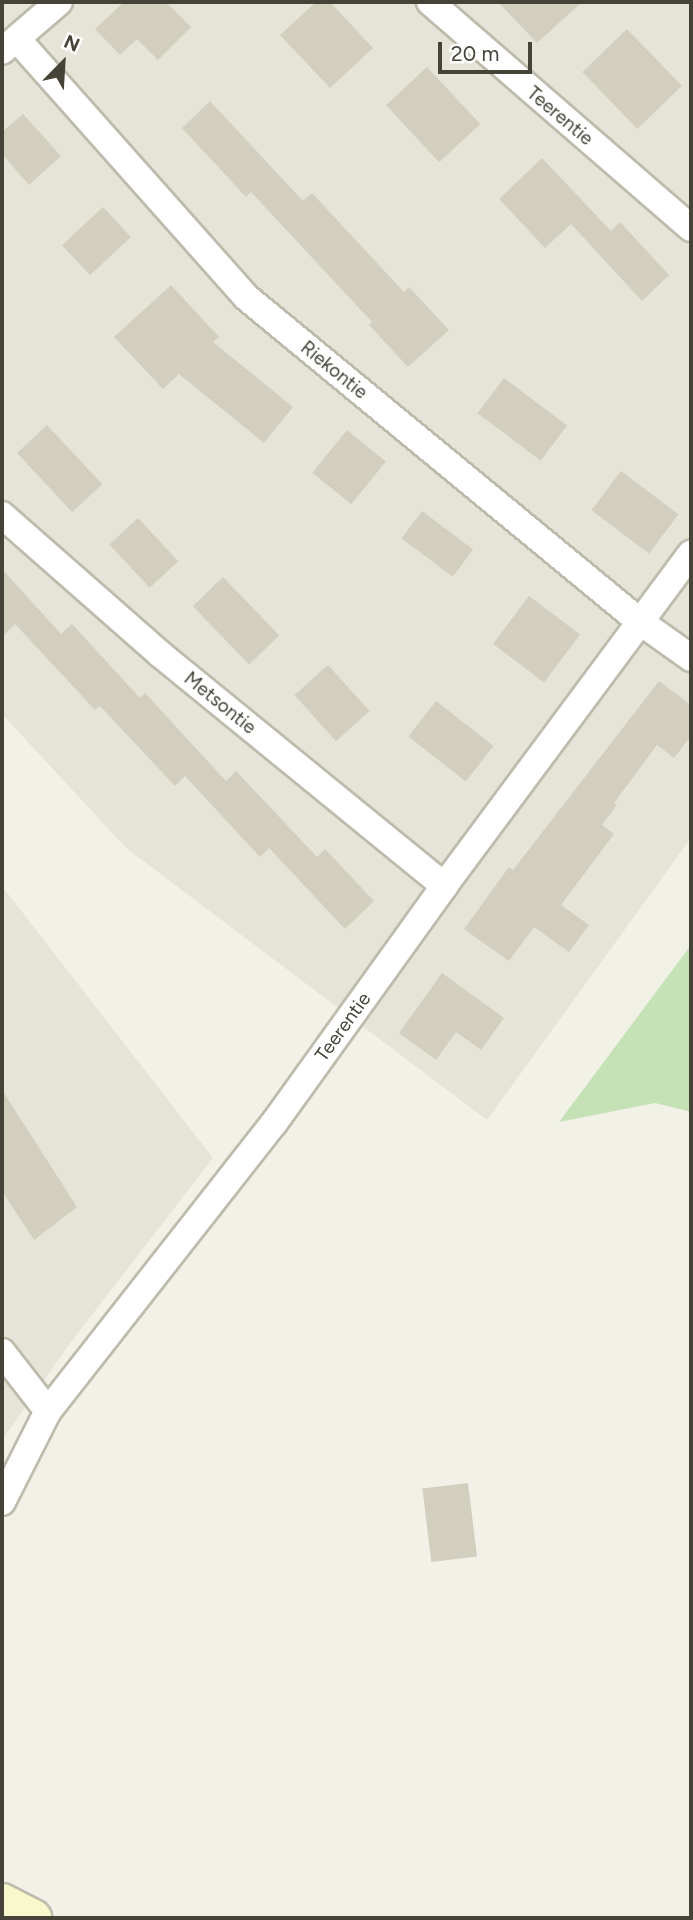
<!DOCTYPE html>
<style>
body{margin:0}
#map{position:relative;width:693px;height:1920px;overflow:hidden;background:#f2f1e8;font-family:Figtree,sans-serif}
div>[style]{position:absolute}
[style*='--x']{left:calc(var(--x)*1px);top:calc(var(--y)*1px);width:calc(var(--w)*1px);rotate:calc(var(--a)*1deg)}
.residential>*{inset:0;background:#e6e4d7}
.green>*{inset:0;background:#c4e2b5}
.building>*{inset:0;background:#d3cfbf;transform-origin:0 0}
.roads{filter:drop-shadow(2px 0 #bdbbac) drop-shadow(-2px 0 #bdbbac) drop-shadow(0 2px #bdbbac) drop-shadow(0 -2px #bdbbac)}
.street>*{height:26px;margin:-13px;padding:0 13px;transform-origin:13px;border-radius:13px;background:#fff}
.secondary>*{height:38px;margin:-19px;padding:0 19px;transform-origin:19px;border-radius:19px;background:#f9f8cc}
span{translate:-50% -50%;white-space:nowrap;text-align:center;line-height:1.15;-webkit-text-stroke:7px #fff;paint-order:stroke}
.street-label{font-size:19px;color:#454338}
.frame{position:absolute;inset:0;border:4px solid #454338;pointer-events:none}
.north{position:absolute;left:28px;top:28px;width:70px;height:70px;-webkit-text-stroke:5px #fff;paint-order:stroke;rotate:24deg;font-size:19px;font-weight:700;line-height:28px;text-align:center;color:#454338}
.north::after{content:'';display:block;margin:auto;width:24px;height:32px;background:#454338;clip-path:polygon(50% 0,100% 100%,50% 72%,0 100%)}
.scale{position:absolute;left:438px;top:42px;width:94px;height:32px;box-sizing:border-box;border:4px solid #454338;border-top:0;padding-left:9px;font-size:21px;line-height:24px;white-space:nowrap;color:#454338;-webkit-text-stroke:5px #fff;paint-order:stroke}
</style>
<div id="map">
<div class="residential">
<div style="clip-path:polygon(2px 2px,691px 2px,691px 838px,487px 1120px,126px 848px,2px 714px)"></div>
<div style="clip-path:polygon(2px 886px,213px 1158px,71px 1342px,2px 1440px)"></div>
</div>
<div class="green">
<div style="clip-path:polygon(691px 945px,691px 1112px,655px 1103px,559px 1122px)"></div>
</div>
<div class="building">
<div style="clip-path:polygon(124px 2px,166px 2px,191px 27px,158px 60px,137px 39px,120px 55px,95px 29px)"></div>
<div style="clip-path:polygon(316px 2px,330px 2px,373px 48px,330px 88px,280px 35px)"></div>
<div style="clip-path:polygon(498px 2px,582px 2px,537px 43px)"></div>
<div style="left:627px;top:29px;width:79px;height:62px;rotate:46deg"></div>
<div style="left:427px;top:67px;width:78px;height:56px;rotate:47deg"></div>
<div style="clip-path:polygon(210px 101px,303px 201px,312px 193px,404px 292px,409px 287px,449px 330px,408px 367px,369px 325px,372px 322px,251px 192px,246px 197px,182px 128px)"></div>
<div style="clip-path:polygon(23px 114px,61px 156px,29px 185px,2px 154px,2px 132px)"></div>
<div style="clip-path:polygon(542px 158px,611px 231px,620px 222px,669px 275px,642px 301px,571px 224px,545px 248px,499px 199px)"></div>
<div style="left:103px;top:207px;width:41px;height:56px;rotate:47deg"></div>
<div style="clip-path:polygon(171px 285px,219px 337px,213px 342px,293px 407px,264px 443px,179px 374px,163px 389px,114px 337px)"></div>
<div style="left:504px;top:378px;width:79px;height:44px;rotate:37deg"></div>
<div style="left:47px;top:425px;width:81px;height:41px;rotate:47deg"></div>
<div style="left:347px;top:430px;width:50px;height:55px;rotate:39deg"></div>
<div style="left:621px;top:471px;width:72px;height:49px;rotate:37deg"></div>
<div style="left:422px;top:511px;width:64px;height:34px;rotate:37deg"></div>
<div style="left:138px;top:518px;width:59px;height:39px;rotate:47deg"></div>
<div style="clip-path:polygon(2px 569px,61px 634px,72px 624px,140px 698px,145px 693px,226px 781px,236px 771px,317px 857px,325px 849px,374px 901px,345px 929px,269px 848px,260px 857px,185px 776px,175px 786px,100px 706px,95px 710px,15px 624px,2px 637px)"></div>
<div style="left:223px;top:577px;width:81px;height:42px;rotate:46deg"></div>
<div style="left:529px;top:596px;width:64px;height:60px;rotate:37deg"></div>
<div style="left:328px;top:665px;width:62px;height:45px;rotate:48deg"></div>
<div style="clip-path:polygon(659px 681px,691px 705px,691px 736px,674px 758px,657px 745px,614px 803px,617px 805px,602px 825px,614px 834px,561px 905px,589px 925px,569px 952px,534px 927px,509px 961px,464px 929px,509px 867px,513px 870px)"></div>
<div style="left:436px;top:701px;width:73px;height:45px;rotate:38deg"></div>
<div style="clip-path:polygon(442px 973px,504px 1018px,481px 1050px,456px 1032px,436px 1060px,399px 1033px)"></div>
<div style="clip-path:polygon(2px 1090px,77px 1207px,34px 1240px,2px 1191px)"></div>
<div style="left:468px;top:1483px;width:74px;height:46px;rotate:83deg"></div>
</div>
<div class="roads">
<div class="street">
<div style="--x:430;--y:2;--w:345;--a:40.9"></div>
<div style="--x:17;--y:39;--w:345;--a:48.4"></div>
<div style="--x:246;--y:297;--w:509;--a:39.5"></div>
<div style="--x:639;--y:621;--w:64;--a:35.4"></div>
<div style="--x:2;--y:51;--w:75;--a:-40.7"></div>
<div style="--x:2;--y:515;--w:210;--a:41.3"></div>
<div style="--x:160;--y:654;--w:367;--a:39.2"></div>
<div style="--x:2;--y:1352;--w:75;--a:52.1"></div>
<div style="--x:2;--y:1502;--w:102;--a:-63.2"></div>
<div style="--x:48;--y:1411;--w:366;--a:-51.9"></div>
<div style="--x:274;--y:1123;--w:292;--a:-54.3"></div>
<div style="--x:444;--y:886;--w:414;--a:-53.4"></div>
</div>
<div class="secondary">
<div style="--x:2;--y:1903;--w:34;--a:27"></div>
</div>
</div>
<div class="street-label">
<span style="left:560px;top:116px;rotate:40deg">Teerentie</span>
<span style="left:334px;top:370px;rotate:39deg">Riekontie</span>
<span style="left:220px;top:703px;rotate:39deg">Metsontie</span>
<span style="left:343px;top:1027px;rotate:-54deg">Teerentie</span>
</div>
<div class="frame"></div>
<div class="north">N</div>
<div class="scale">20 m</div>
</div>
